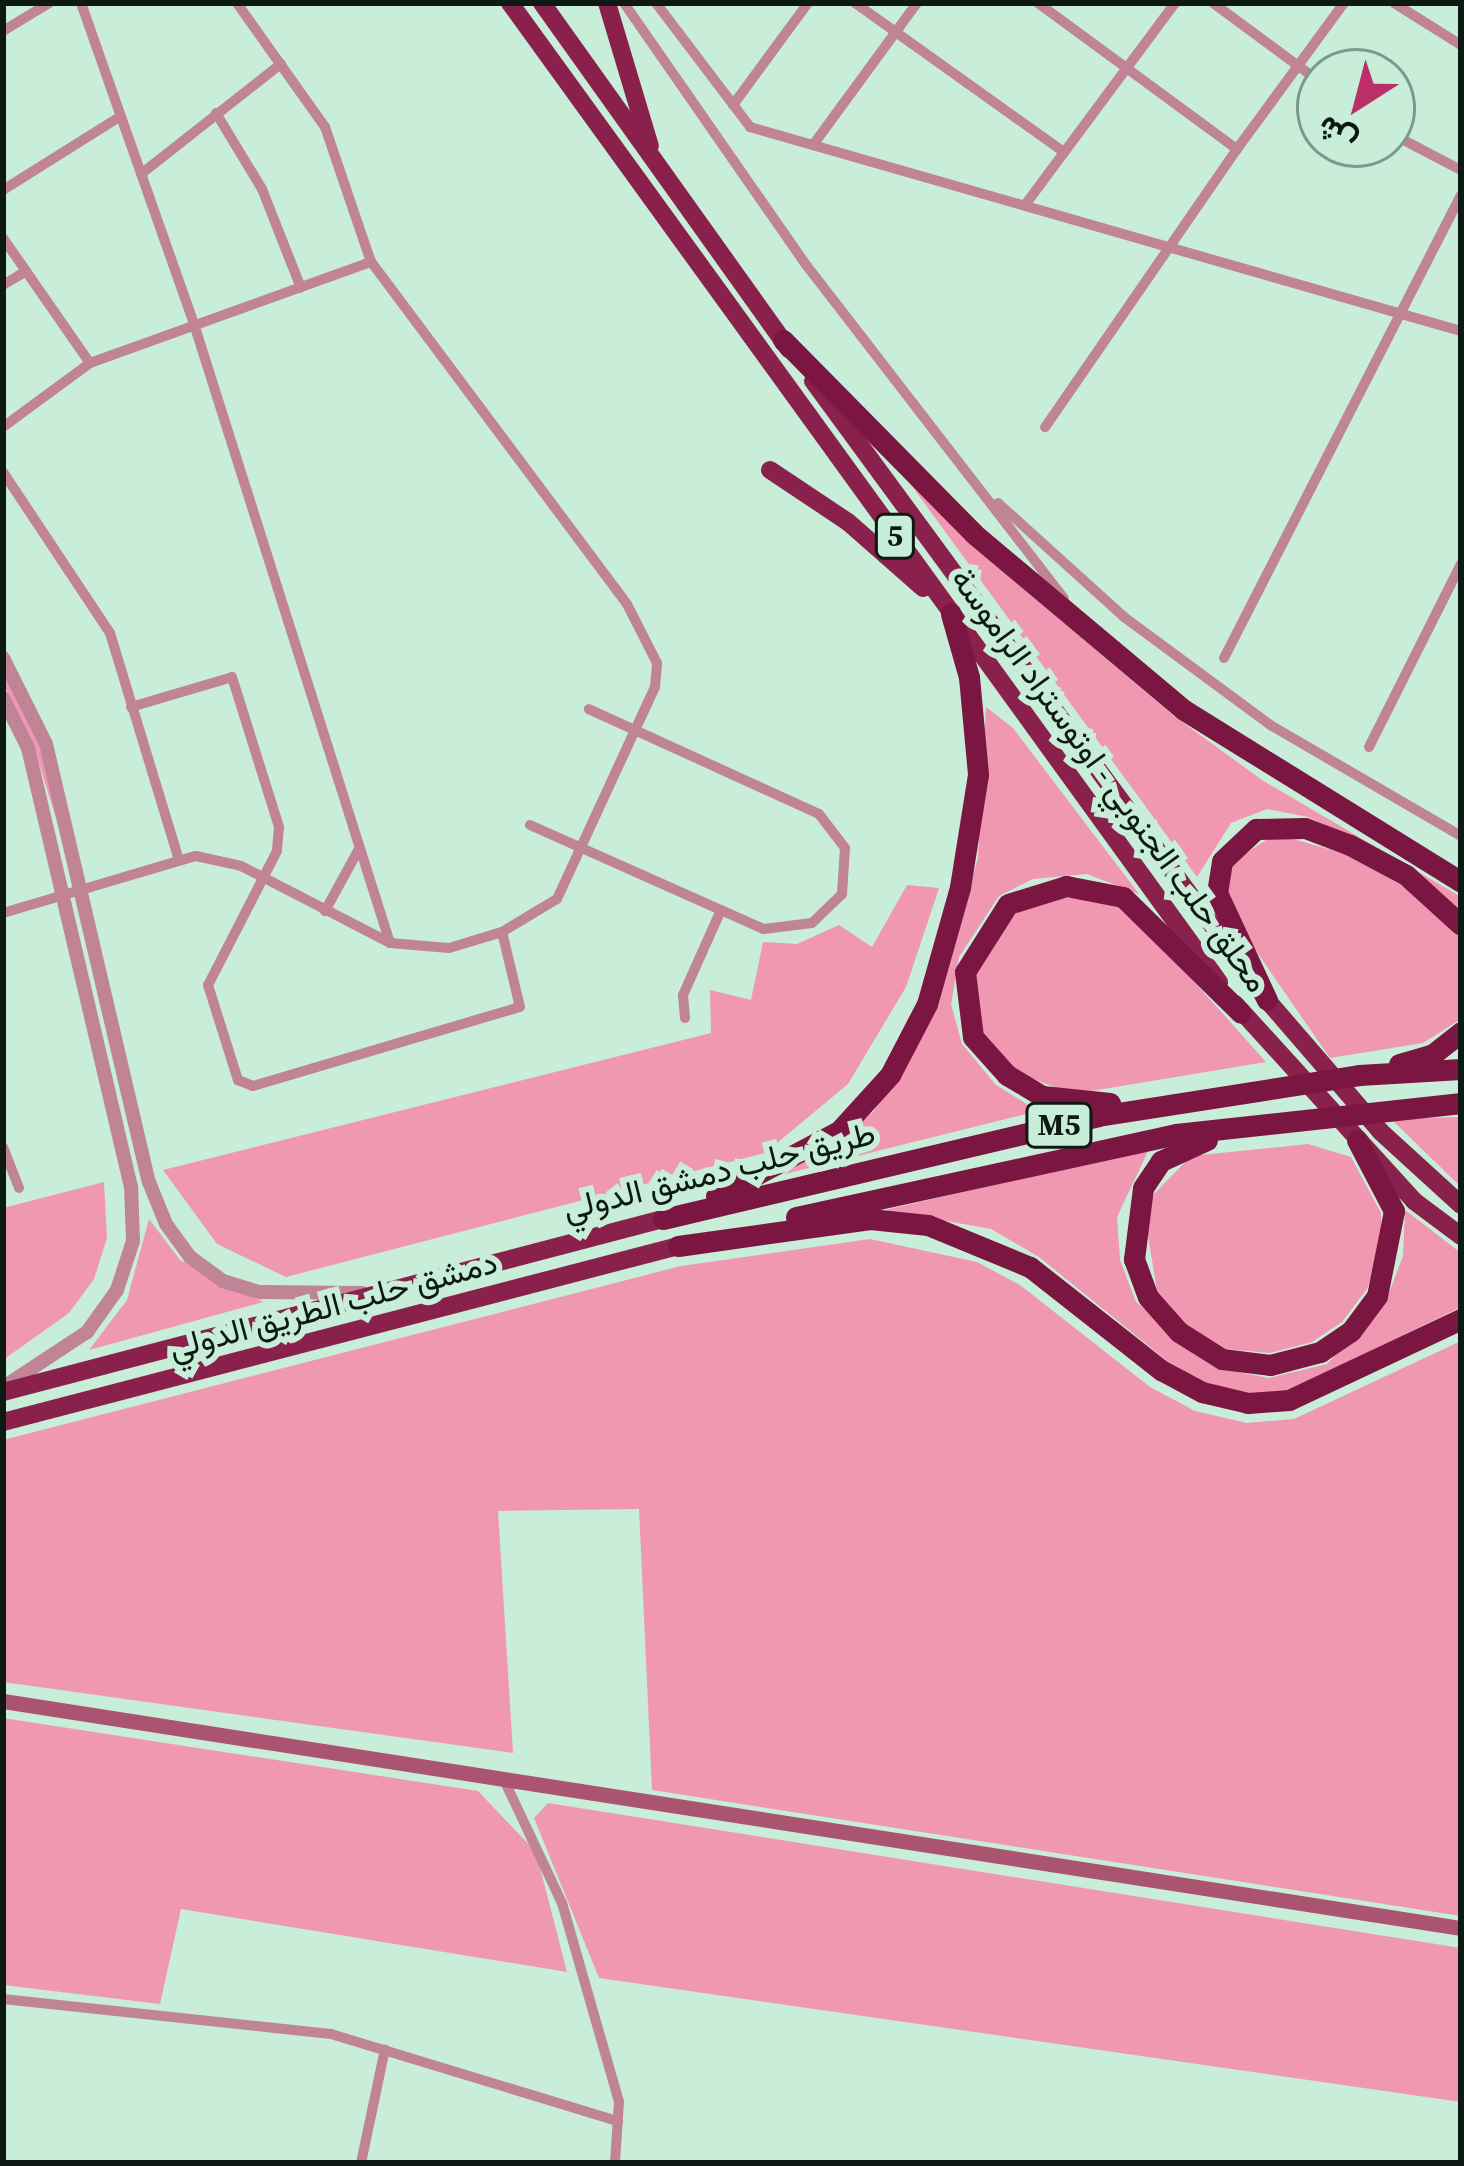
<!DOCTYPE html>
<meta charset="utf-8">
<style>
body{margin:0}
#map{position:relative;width:1464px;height:2166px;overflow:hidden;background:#c8eed9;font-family:"Source Serif 4",Vazirmatn,serif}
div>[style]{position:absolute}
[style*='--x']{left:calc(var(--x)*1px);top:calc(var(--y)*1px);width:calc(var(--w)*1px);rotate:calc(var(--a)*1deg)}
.green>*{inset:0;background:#f097b2}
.minor>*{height:10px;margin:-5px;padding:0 5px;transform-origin:5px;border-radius:5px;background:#c18496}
.tertiary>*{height:14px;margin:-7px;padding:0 7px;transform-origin:7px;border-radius:7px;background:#c18496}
.secondary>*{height:15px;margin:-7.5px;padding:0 7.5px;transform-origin:7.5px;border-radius:7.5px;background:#ab5471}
.trunk>*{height:18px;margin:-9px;padding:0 9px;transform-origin:9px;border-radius:9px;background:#8a214c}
.motorway>*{height:21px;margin:-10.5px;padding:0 10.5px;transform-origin:10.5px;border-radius:10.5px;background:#7b1642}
span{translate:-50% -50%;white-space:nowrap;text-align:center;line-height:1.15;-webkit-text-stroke:12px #c8eed9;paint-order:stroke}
.shield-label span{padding:3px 9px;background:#c8eed9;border:3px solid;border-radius:9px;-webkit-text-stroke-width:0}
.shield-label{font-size:30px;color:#0c1a13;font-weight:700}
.street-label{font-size:33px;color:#0c1a13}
.frame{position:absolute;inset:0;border:6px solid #0c1a13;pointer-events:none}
.north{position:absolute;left:1296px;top:48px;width:120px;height:120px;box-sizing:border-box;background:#c8eed9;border:3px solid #7d998a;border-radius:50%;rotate:216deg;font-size:33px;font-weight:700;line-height:48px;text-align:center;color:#0c1a13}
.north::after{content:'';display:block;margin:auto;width:42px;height:54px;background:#ba2f68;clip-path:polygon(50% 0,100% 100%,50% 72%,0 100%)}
</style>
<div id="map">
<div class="green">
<div style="clip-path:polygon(898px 467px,965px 539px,1174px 716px,1262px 780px,1461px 897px,1461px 910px,1380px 851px,1308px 817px,1267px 809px,1231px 823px,1197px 877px)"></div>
<div style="clip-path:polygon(3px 668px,39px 745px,73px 873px,34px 747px,3px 683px)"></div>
<div style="clip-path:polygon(986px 707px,1013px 728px,1139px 894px,1087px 874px,1033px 879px,999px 896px,959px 957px,951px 1004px,962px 1044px,996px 1085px,1038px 1111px,785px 1174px,873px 1112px,930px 1018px,978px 858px)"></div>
<div style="clip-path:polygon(1275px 834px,1350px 855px,1404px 887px,1458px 936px,1461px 1019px,1423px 1043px,1330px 1058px,1234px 919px,1223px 888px,1233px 862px)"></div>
<div style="clip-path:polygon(907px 885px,939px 888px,906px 987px,848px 1084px,765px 1153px,286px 1277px,217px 1244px,163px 1170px,711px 1033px,710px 990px,751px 1000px,763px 942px,797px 944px,839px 925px,872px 947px)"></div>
<div style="clip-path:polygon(1056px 898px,1100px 898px,1133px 913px,1266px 1062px,1073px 1094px,1017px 1073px,982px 1032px,972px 965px,1015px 912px)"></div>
<div style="clip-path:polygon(1461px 1117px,1461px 1187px,1391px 1119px)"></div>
<div style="clip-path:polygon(1308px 1144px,1351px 1157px,1381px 1213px,1382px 1244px,1367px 1289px,1342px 1322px,1312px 1342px,1270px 1353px,1226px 1349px,1186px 1325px,1157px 1291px,1146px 1223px,1154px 1194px,1191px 1156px)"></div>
<div style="clip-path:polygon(1149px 1149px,1117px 1217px,1120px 1260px,1136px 1302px,1217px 1368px,1269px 1378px,1327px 1364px,1386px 1301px,1403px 1256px,1405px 1210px,1461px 1253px,1461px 1307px,1287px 1392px,1251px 1394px,1205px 1384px,1166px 1360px,1039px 1257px,991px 1229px,885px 1210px)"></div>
<div style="clip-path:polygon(104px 1182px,107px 1238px,94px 1279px,69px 1313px,3px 1360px,3px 1208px)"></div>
<div style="clip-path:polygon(149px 1219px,180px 1260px,263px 1302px,89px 1350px,127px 1300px)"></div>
<div style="clip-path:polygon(870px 1239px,977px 1262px,1020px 1285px,1150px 1387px,1195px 1411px,1247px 1423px,1294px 1419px,1461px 1341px,1461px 1916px,652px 1790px,639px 1509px,498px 1511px,513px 1753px,3px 1682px,3px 1440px,681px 1266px)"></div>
<div style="clip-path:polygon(3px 1718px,478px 1791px,536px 1852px,567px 1972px,181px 1909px,160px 2004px,3px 1985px)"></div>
<div style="clip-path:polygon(548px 1803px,1461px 1948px,1461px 2102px,599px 1978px,534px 1818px)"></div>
</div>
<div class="minor">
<div style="--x:81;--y:3;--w:340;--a:70.6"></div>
<div style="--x:194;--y:324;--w:649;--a:72.43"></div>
<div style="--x:624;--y:3;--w:320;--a:55.2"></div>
<div style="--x:807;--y:266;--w:420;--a:52.3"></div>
<div style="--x:656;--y:3;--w:156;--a:52.8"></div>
<div style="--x:750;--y:127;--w:740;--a:16.01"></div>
<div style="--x:855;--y:3;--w:257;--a:35.5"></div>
<div style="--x:1038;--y:3;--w:247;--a:36.3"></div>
<div style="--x:1237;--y:149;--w:338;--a:124.6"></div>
<div style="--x:1213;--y:3;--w:133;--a:36.4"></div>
<div style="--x:1394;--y:3;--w:79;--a:32.1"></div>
<div style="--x:3;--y:31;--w:54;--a:-31.3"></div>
<div style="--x:733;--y:105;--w:127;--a:-53.7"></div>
<div style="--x:216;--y:113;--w:89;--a:58.8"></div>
<div style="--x:262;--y:189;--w:106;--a:68.5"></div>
<div style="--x:1392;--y:134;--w:78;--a:27.6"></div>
<div style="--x:813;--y:145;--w:176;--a:-53.8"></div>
<div style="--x:1237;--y:149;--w:181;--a:-53.8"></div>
<div style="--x:141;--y:174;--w:178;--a:-38.2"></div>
<div style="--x:3;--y:190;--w:139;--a:-32.1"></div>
<div style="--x:1025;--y:205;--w:252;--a:-53.4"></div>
<div style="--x:3;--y:238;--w:152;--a:55.2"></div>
<div style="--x:3;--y:285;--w:27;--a:-31"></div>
<div style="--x:3;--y:427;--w:108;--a:-36.3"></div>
<div style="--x:90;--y:363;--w:299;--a:-19.8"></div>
<div style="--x:3;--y:472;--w:193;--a:56.4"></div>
<div style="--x:110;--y:633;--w:237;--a:73.1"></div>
<div style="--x:998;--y:503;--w:170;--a:42.1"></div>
<div style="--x:1124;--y:617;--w:184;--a:36.4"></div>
<div style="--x:1272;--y:726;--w:219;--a:30.2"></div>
<div style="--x:1224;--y:658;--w:520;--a:-62.89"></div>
<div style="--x:131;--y:707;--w:105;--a:-16.5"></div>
<div style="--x:232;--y:677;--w:157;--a:72.6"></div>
<div style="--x:279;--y:827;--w:24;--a:95"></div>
<div style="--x:277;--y:851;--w:151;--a:117.2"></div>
<div style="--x:208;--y:985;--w:100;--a:72.5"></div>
<div style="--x:238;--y:1080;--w:16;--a:22"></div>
<div style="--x:253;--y:1086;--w:278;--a:-16.5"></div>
<div style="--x:520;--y:1007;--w:77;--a:-103.5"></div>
<div style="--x:1369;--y:747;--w:205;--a:-63.3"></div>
<div style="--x:530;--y:825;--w:256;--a:24"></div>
<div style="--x:764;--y:929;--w:48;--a:-7.1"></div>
<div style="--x:812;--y:923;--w:42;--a:-44"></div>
<div style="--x:842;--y:894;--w:46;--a:-86.3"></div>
<div style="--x:845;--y:848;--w:43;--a:-127.4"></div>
<div style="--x:819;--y:814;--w:253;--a:-155.5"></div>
<div style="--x:325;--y:911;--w:71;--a:-61.3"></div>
<div style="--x:3;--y:913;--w:201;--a:-16.5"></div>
<div style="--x:196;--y:856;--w:46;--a:12.5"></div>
<div style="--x:241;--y:866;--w:168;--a:27.3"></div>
<div style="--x:390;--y:943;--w:59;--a:4.8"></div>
<div style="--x:449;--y:948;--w:55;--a:-16.8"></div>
<div style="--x:502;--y:932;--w:64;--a:-31"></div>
<div style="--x:557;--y:899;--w:234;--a:-65.2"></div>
<div style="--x:655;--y:687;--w:24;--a:-85"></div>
<div style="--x:657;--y:663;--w:66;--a:-117"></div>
<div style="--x:627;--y:604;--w:427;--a:-126.8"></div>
<div style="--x:371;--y:262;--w:143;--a:-108.8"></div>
<div style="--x:325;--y:127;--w:152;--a:-125.4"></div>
<div style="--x:685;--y:1018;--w:23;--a:-95"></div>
<div style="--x:683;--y:995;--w:93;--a:-65.9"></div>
<div style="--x:3;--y:1147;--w:44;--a:68.7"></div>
<div style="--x:505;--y:1782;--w:134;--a:64.8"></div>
<div style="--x:562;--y:1903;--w:207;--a:74"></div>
<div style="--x:619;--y:2102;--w:61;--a:93.8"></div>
<div style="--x:3;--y:1999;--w:330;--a:6.1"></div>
<div style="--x:331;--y:2034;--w:300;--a:16.9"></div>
<div style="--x:361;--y:2163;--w:116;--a:-78.1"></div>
</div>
<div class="tertiary">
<div style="--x:3;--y:658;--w:96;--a:63.4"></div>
<div style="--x:46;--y:744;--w:450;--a:76.8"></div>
<div style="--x:149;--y:1182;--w:45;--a:68"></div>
<div style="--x:166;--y:1224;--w:41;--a:54"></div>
<div style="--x:190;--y:1257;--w:41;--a:36"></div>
<div style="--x:223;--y:1281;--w:39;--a:17"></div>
<div style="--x:260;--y:1292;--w:102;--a:0.6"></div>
<div style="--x:3;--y:698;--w:56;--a:63.4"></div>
<div style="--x:28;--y:748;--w:450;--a:76.8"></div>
<div style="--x:131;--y:1186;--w:55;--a:87.9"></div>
<div style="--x:133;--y:1241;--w:52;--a:108.1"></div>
<div style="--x:117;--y:1290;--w:52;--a:125.5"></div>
<div style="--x:87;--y:1332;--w:98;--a:146.6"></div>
</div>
<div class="secondary">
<div style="--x:3;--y:1701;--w:1476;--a:8.85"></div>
</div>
<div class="trunk">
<div style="--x:510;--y:3;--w:1209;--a:54.09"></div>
<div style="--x:542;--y:3;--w:425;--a:54.5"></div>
<div style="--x:607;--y:3;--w:149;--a:73.3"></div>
<div style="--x:813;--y:381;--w:768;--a:53.74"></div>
<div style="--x:1267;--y:1000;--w:174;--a:49.2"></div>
<div style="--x:1381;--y:1132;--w:108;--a:42.4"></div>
<div style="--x:770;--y:470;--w:94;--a:33.7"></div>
<div style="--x:848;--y:522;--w:100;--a:41.3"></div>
<div style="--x:1235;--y:1004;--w:266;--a:47.7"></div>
<div style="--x:1414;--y:1201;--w:59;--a:36.7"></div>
<div style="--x:3;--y:1392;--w:682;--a:-14.69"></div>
<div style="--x:3;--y:1422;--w:698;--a:-14.61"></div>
</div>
<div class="motorway">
<div style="--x:783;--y:340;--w:271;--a:45.4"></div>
<div style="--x:973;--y:533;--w:275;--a:40"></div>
<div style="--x:1184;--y:710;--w:326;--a:31.8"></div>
<div style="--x:1267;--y:1000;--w:118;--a:-115"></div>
<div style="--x:1217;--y:893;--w:32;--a:-81"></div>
<div style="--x:1222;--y:861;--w:47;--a:-43.3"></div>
<div style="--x:1256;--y:829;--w:49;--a:-1.2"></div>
<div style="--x:1305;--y:828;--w:48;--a:20.7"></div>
<div style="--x:1350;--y:845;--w:64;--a:28.2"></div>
<div style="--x:1406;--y:875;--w:74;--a:42.3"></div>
<div style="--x:1399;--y:1064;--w:35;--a:-16"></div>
<div style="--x:1433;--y:1054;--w:36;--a:-38"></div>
<div style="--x:1110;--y:1103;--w:68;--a:-174.1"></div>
<div style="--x:1042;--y:1096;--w:41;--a:-149"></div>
<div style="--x:1007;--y:1075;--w:51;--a:-131.8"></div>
<div style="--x:973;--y:1037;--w:65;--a:-97"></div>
<div style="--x:965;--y:972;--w:80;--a:-57.7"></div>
<div style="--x:1008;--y:904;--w:61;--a:-17.2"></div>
<div style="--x:1066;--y:886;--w:58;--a:10.9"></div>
<div style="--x:1123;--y:897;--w:165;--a:44.5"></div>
<div style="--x:1207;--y:1140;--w:51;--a:155.5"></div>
<div style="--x:1161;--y:1161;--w:32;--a:124"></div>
<div style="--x:1143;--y:1188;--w:72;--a:97.2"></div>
<div style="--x:1134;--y:1259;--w:40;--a:69.8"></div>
<div style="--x:1148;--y:1297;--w:47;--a:48.5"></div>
<div style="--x:1179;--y:1332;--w:51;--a:32.1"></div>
<div style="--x:1222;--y:1359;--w:48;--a:7.1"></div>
<div style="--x:1270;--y:1365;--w:52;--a:-14.6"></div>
<div style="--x:1320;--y:1352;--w:37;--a:-34"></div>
<div style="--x:1351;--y:1331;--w:44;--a:-53.4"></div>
<div style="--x:1377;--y:1296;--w:87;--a:-78.7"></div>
<div style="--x:1394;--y:1211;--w:80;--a:-117.5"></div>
<div style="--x:716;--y:1196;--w:139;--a:-27.9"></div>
<div style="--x:839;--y:1131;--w:76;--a:-47.7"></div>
<div style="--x:890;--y:1075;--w:80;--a:-62.5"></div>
<div style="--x:927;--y:1004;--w:122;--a:-74.2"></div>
<div style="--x:960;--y:887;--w:114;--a:-80.9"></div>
<div style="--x:978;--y:774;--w:97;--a:-95.3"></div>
<div style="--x:969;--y:677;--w:66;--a:-105.9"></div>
<div style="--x:796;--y:1217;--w:389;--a:-12.3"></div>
<div style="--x:1176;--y:1134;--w:287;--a:-6.2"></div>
<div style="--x:663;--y:1219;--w:447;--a:-13.3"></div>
<div style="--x:1098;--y:1116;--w:264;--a:-8.9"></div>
<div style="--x:1359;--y:1075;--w:102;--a:-3.4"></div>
<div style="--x:678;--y:1246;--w:194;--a:-8"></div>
<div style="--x:870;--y:1219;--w:58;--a:5.9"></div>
<div style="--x:928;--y:1225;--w:110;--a:22.4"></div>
<div style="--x:1030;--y:1267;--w:167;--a:38.2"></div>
<div style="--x:1161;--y:1370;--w:47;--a:28.2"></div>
<div style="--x:1202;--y:1392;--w:47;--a:13.4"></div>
<div style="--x:1248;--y:1403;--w:41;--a:-4.2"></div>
<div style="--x:1289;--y:1400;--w:190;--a:-25.2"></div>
</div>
<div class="shield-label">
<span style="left:895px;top:536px">5</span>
<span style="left:1059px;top:1125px">M5</span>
</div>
<div class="street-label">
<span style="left:1110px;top:780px;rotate:54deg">محلق حلب الجنوبي - اوتوستراد الراموسة</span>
<span style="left:719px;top:1171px;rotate:-14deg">طريق حلب دمشق الدولي</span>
<span style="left:333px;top:1305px;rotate:-15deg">دمشق حلب الطريق الدولي</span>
</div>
<div class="frame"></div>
<div class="north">ش</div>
</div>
